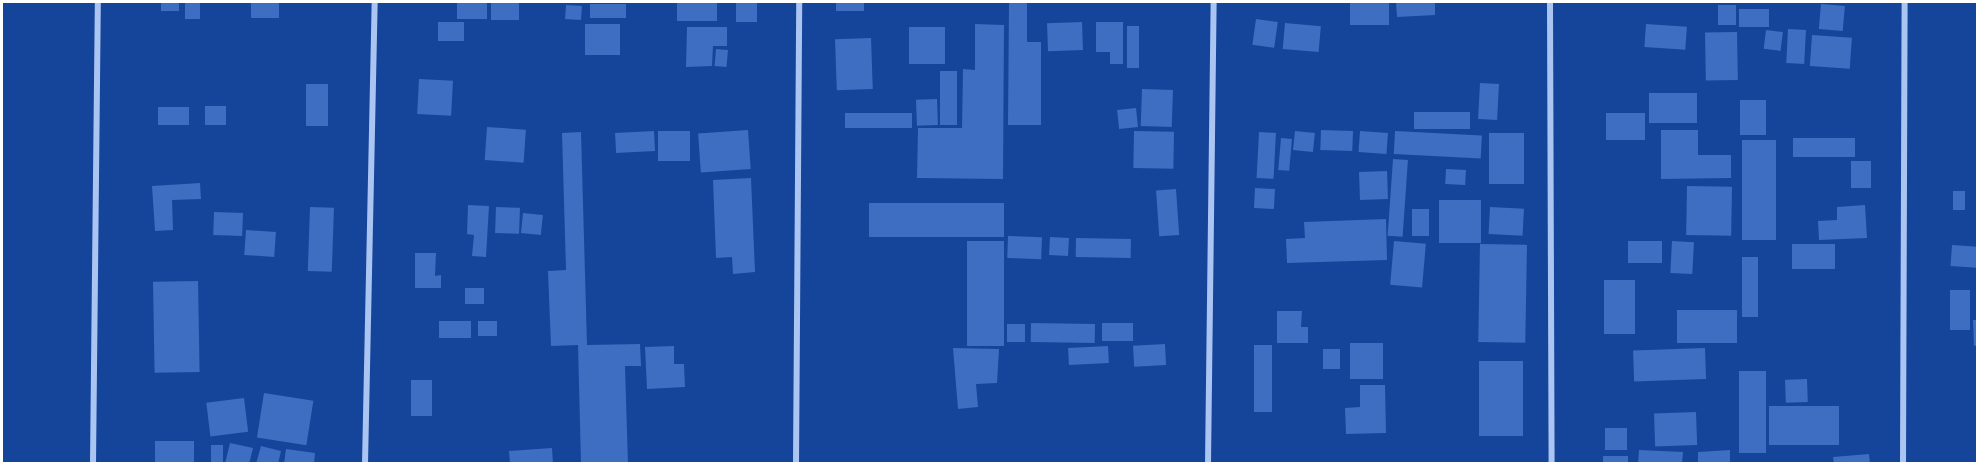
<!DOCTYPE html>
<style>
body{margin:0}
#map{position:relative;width:1979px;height:465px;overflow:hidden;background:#15449b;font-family:Poppins,sans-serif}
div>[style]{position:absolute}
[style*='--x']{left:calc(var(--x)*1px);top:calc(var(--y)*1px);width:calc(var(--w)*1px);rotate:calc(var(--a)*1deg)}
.building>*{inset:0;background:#3d6ec2;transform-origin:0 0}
.minor>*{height:6px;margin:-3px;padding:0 3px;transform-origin:3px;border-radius:3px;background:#abc5f3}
span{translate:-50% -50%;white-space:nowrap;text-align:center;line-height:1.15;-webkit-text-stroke:4.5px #15449b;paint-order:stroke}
.frame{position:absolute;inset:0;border:3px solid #fff;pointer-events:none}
</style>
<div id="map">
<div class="building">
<div style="left:161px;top:2px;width:18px;height:9px"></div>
<div style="left:185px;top:2px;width:15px;height:17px"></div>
<div style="left:251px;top:2px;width:28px;height:16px"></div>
<div style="left:457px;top:2px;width:30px;height:17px"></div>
<div style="left:491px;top:2px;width:28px;height:18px"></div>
<div style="left:677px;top:2px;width:40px;height:19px"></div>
<div style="left:736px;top:2px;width:21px;height:20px"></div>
<div style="left:836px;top:2px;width:28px;height:9px"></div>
<div style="clip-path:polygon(1009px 2px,1027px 2px,1027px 42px,1041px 42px,1041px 125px,1008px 125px)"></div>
<div style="left:1350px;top:2px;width:39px;height:23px"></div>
<div style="clip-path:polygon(1396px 2px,1435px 2px,1435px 15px,1397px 17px)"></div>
<div style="left:590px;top:4px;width:36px;height:14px"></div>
<div style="left:1821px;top:4px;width:24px;height:25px;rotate:5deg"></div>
<div style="left:566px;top:5px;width:16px;height:14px;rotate:4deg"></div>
<div style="left:1718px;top:5px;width:18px;height:20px"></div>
<div style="left:1769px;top:9px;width:18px;height:30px;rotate:90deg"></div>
<div style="left:1256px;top:19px;width:22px;height:26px;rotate:8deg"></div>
<div style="left:438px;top:22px;width:26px;height:19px"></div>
<div style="left:1082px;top:22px;width:28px;height:35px;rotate:88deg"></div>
<div style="clip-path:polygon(1096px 22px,1123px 22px,1123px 64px,1110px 64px,1110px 52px,1096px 52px)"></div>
<div style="left:1285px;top:23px;width:36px;height:26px;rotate:5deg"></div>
<div style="left:585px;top:24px;width:35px;height:31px"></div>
<div style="clip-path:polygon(975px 24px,1004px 25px,1003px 179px,917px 178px,918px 128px,962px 128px,963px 69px,975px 70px)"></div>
<div style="left:1646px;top:24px;width:41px;height:23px;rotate:4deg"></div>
<div style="left:1127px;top:26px;width:12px;height:42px"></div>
<div style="clip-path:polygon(687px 27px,727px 27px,727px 46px,713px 46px,712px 66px,686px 67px)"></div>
<div style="left:909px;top:27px;width:36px;height:37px"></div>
<div style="left:1788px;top:29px;width:18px;height:34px;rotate:3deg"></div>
<div style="left:1766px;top:30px;width:17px;height:19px;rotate:7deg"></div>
<div style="left:1737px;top:32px;width:48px;height:32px;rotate:89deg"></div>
<div style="left:1812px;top:35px;width:40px;height:31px;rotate:4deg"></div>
<div style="left:871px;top:38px;width:51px;height:36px;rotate:88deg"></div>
<div style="left:716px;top:49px;width:12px;height:17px;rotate:5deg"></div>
<div style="left:940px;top:71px;width:17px;height:54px"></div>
<div style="left:419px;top:79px;width:34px;height:35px;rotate:3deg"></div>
<div style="left:1480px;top:83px;width:19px;height:36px;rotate:3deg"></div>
<div style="left:306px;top:84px;width:22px;height:42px"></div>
<div style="left:1142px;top:89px;width:31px;height:37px;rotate:2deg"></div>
<div style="left:1697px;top:93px;width:30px;height:48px;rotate:90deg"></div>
<div style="left:937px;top:99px;width:26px;height:21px;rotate:88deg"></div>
<div style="left:1766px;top:100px;width:35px;height:26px;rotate:90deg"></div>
<div style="left:205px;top:106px;width:21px;height:19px"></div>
<div style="left:158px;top:107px;width:31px;height:18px"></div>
<div style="left:1136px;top:108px;width:19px;height:19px;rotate:84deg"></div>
<div style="left:1414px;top:112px;width:56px;height:17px"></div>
<div style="left:912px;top:113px;width:15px;height:67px;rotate:90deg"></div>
<div style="left:1645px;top:113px;width:27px;height:39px;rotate:90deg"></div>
<div style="left:487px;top:127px;width:39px;height:33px;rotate:4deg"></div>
<div style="left:748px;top:130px;width:39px;height:50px;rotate:86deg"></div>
<div style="left:1321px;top:130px;width:32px;height:20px;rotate:2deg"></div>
<div style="clip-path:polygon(1661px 130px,1698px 130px,1698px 155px,1731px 155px,1731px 178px,1661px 179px)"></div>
<div style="left:654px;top:131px;width:20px;height:39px;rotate:87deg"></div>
<div style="left:658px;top:131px;width:32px;height:30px"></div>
<div style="left:1134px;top:131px;width:40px;height:37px;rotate:1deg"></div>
<div style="left:1295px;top:131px;width:20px;height:19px;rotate:6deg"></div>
<div style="left:1360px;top:131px;width:28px;height:21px;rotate:4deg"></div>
<div style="left:1395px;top:131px;width:87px;height:23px;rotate:3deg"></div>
<div style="clip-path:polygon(581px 132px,587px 345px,640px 344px,641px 366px,625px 366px,628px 464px,581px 464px,578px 345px,551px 346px,548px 271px,566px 270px,562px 133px)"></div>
<div style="left:1259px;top:132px;width:17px;height:46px;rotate:3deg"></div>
<div style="left:1489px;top:133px;width:35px;height:51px"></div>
<div style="left:1281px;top:138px;width:11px;height:32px;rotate:5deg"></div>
<div style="left:1793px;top:138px;width:62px;height:19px"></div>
<div style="left:1742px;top:140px;width:34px;height:100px"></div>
<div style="left:1393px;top:159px;width:15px;height:77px;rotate:4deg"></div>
<div style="left:1871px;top:161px;width:27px;height:20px;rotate:90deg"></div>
<div style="left:1446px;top:169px;width:20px;height:15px;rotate:3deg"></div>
<div style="left:1387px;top:171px;width:28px;height:28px;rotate:88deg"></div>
<div style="clip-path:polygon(751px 178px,755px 272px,733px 274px,732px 257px,716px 258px,713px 180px)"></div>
<div style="clip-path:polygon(200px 183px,201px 199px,172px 200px,173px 230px,155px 231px,152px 186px)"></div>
<div style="left:1687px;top:186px;width:45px;height:49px;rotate:1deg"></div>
<div style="left:1255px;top:188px;width:20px;height:20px;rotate:3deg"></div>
<div style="left:1176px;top:189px;width:46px;height:20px;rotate:86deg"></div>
<div style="left:1953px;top:191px;width:12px;height:19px"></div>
<div style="left:1439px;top:200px;width:42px;height:43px"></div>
<div style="left:869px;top:203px;width:135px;height:34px"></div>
<div style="clip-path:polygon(468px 205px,489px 206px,486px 257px,472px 256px,474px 235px,467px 234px)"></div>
<div style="clip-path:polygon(1865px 205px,1867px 238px,1819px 240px,1818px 221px,1837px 220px,1837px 207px)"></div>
<div style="left:310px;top:207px;width:24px;height:64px;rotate:2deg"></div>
<div style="left:496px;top:207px;width:24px;height:26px;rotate:2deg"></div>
<div style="left:1490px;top:207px;width:34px;height:27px;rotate:3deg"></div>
<div style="left:1412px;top:209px;width:17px;height:27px"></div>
<div style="left:214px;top:212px;width:29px;height:23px;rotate:2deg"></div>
<div style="left:523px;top:213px;width:20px;height:20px;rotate:6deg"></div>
<div style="clip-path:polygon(1386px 219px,1387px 260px,1287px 263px,1286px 239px,1305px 238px,1304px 222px)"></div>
<div style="left:246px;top:230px;width:30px;height:25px;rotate:4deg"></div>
<div style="left:1008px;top:236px;width:34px;height:22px;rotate:2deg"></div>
<div style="left:1050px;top:237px;width:19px;height:18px;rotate:3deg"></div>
<div style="left:1076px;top:238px;width:55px;height:19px;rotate:1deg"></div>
<div style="left:967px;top:241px;width:37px;height:105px"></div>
<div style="left:1394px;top:241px;width:32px;height:44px;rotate:5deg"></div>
<div style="left:1628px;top:241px;width:34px;height:22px"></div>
<div style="left:1672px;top:241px;width:22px;height:32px;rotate:3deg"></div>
<div style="left:1480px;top:244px;width:47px;height:98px;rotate:1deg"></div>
<div style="left:1792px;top:244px;width:43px;height:25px"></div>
<div style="left:1952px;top:245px;width:26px;height:21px;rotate:4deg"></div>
<div style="clip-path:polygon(415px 253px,436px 253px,435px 276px,441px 275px,441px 288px,415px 288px)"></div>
<div style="left:1742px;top:257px;width:16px;height:60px"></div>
<div style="left:1604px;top:280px;width:31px;height:54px"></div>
<div style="left:198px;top:281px;width:91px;height:45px;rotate:89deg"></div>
<div style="left:465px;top:288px;width:19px;height:16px"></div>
<div style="left:1950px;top:290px;width:20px;height:40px"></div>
<div style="left:1677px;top:310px;width:60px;height:33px"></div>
<div style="clip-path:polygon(1277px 311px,1302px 311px,1301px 327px,1308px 327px,1308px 343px,1277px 343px)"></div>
<div style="clip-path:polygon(1973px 320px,1978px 320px,1978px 345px,1974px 346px)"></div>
<div style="left:439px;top:321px;width:32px;height:17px"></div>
<div style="left:478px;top:321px;width:19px;height:15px"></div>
<div style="left:1031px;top:323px;width:64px;height:19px;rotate:1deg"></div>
<div style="left:1133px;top:323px;width:18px;height:31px;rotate:90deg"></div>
<div style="left:1007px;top:324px;width:18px;height:18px"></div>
<div style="left:1350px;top:343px;width:33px;height:36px"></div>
<div style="left:1165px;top:344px;width:21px;height:32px;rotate:87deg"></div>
<div style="left:1254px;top:345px;width:18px;height:67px"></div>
<div style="clip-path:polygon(674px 346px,674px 364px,684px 364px,685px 387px,647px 389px,645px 347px)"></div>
<div style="left:1108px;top:346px;width:17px;height:40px;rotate:87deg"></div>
<div style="clip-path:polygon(953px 348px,999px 349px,997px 383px,976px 384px,978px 407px,958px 409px)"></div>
<div style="left:1705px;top:348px;width:31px;height:72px;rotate:88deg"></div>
<div style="left:1340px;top:349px;width:20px;height:17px;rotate:90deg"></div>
<div style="left:1479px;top:361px;width:44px;height:75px"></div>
<div style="left:1739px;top:371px;width:27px;height:82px"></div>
<div style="left:1807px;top:379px;width:23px;height:22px;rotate:88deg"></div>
<div style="left:411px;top:380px;width:21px;height:36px"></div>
<div style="clip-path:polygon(1360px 385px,1385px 385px,1386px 433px,1346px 434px,1345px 408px,1360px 407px)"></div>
<div style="left:264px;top:393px;width:50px;height:45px;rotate:9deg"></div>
<div style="left:244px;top:398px;width:34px;height:38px;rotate:83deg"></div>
<div style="left:1769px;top:406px;width:70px;height:39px"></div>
<div style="left:1696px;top:412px;width:33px;height:42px;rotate:88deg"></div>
<div style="left:1605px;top:428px;width:22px;height:22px"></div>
<div style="left:194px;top:441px;width:23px;height:39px;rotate:90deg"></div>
<div style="clip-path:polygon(230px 443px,253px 448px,249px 464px,225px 464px)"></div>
<div style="left:211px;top:445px;width:12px;height:18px"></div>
<div style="clip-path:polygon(261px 446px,281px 451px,278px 464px,256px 464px)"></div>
<div style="clip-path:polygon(552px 448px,553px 464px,510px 464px,509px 451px)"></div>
<div style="clip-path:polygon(286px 449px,315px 453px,314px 464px,284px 464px)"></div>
<div style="clip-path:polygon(1639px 450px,1683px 452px,1682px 464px,1638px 464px)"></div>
<div style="clip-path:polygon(1730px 450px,1730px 464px,1698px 464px,1698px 452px)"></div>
<div style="clip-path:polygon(1869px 454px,1870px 464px,1834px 464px,1833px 457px)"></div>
<div style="left:1603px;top:456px;width:25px;height:8px"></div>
</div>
<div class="minor">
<div style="--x:1550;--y:2;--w:462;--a:89.8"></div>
<div style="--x:93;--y:464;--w:462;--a:-89.4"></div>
<div style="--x:365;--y:464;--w:462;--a:-88.8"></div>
<div style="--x:796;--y:464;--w:462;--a:-89.6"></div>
<div style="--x:1208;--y:464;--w:462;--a:-89.3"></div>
<div style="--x:1903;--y:464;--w:462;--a:-89.8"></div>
</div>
<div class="frame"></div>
</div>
